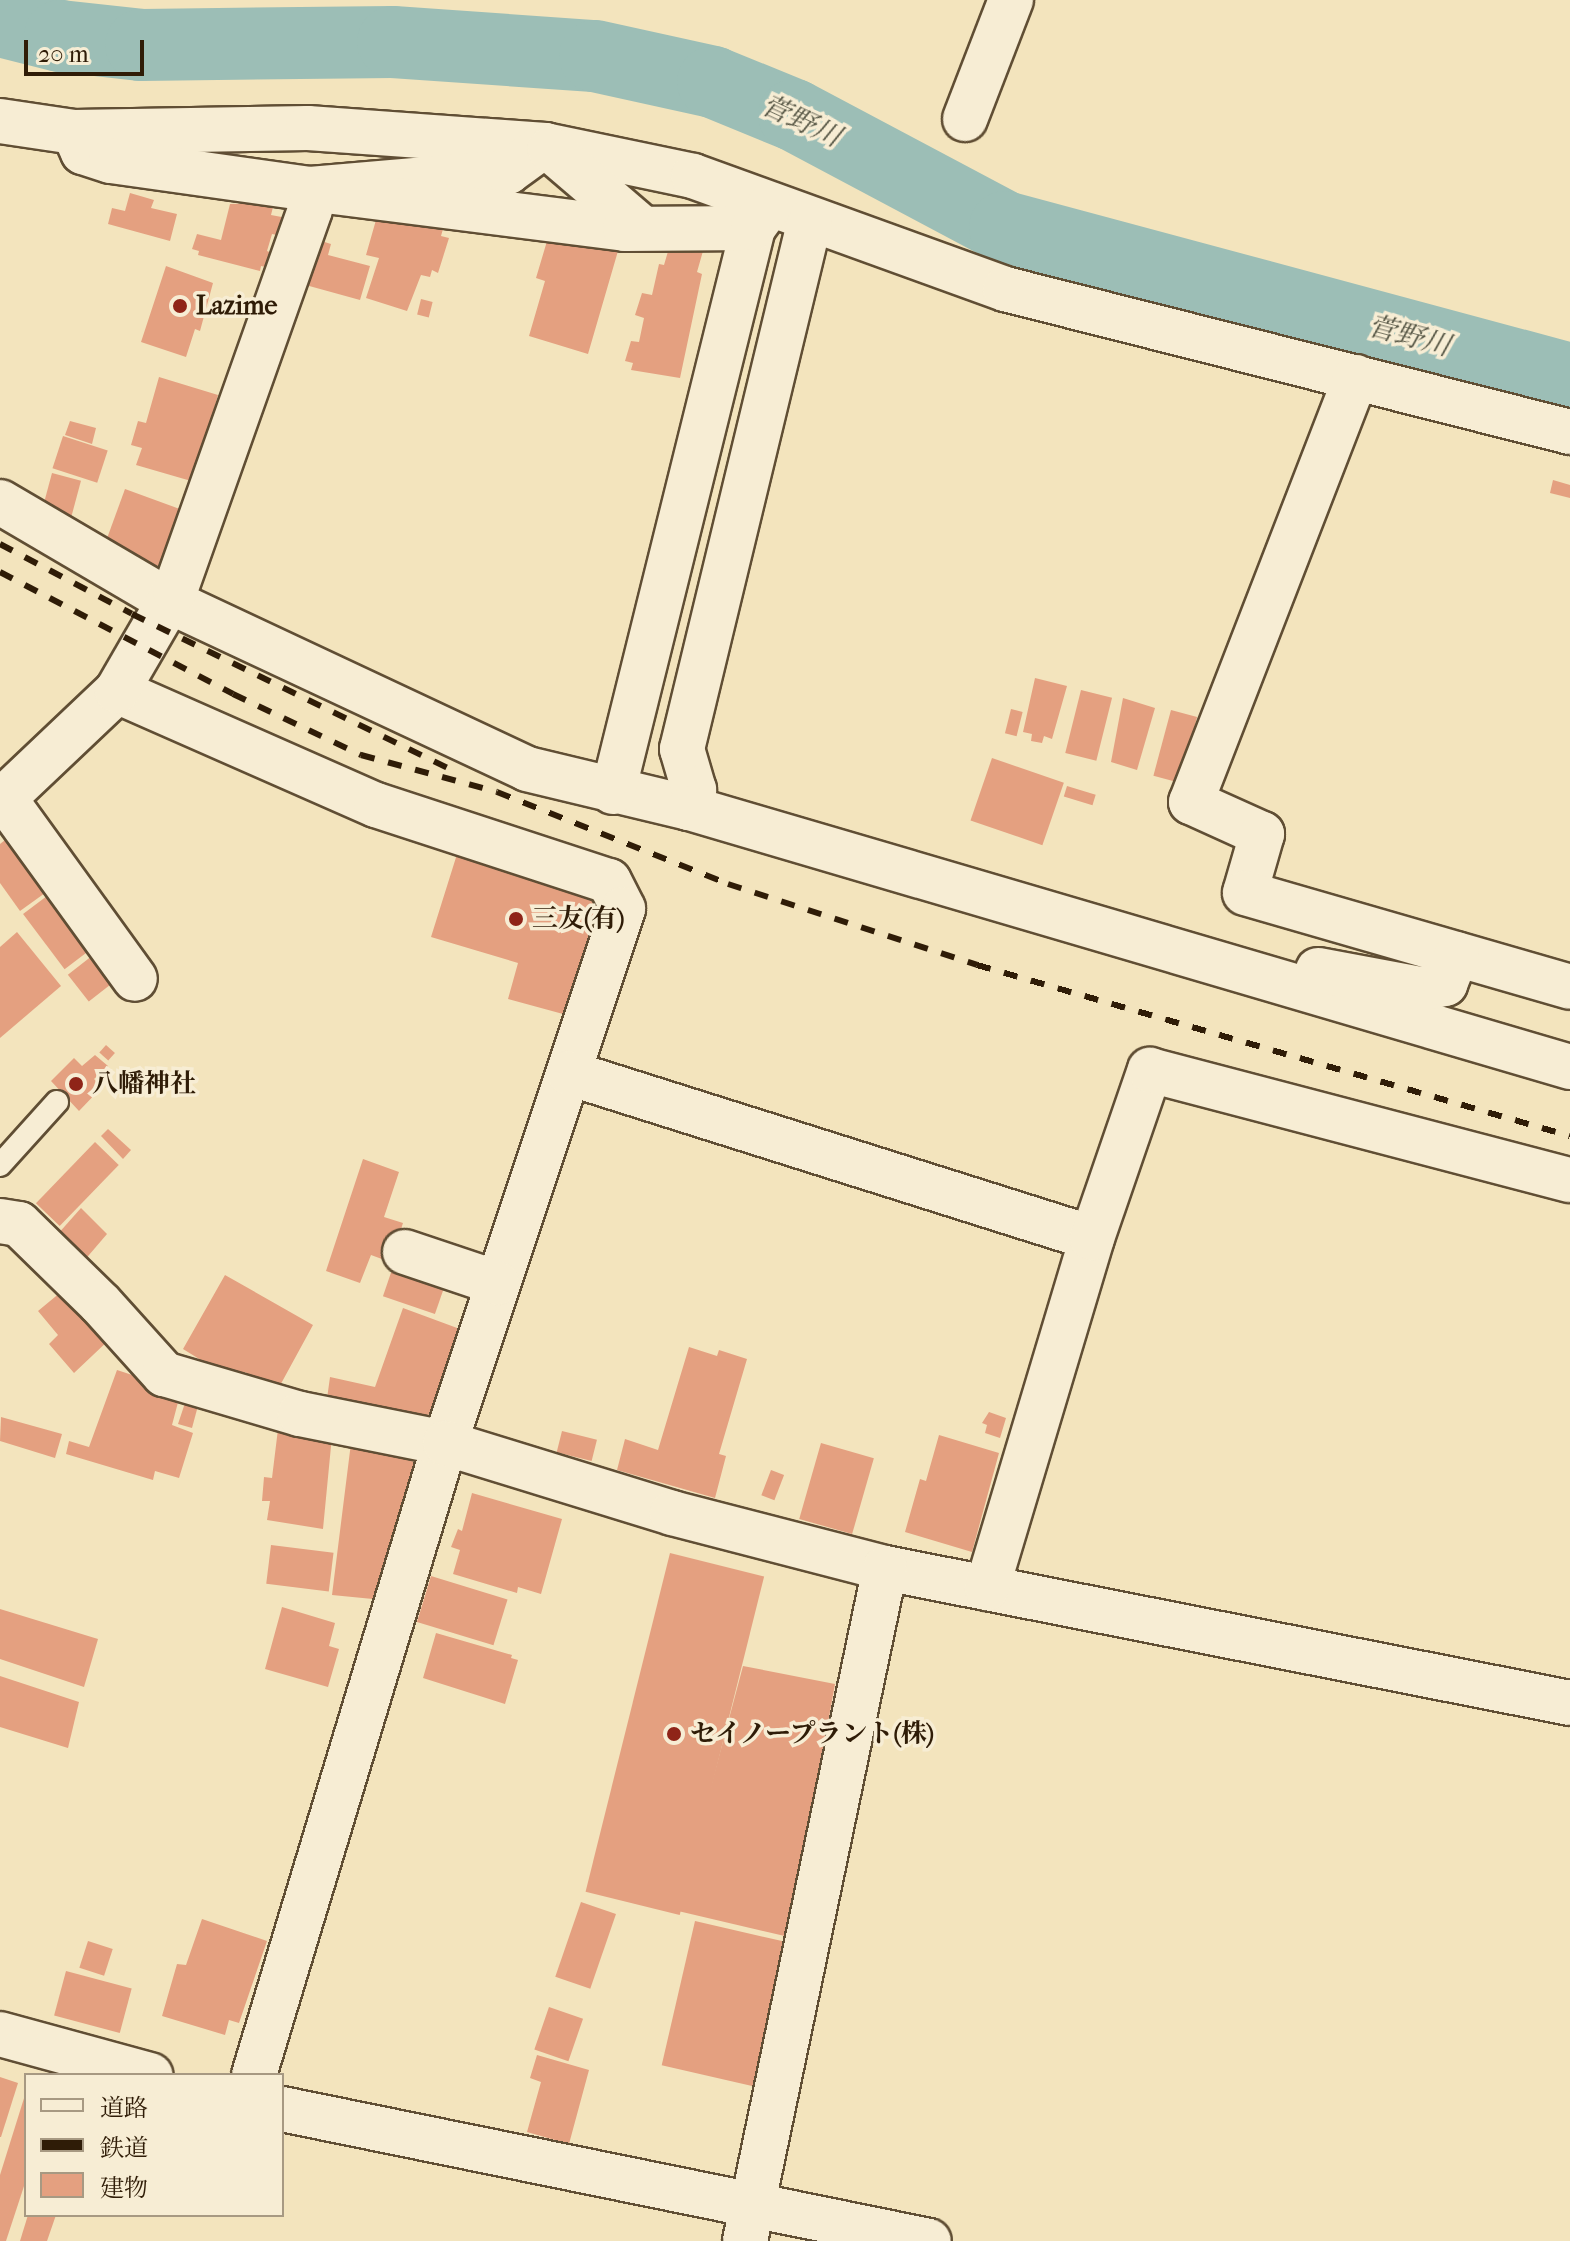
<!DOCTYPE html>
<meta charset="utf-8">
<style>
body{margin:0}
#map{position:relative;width:1570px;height:2241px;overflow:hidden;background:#f3e4bd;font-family:"IM FELL French Canon","Noto Serif JP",serif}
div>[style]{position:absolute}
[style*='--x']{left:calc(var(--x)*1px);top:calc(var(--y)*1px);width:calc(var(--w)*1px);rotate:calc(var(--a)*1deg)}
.river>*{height:72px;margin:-36px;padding:0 36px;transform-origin:36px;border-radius:36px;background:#9cbeb6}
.building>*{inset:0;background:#e4a080;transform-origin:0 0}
.roads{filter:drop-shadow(2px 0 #604e34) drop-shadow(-2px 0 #604e34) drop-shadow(0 2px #604e34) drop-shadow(0 -2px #604e34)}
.service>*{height:22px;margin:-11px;padding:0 11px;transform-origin:11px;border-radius:11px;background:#f7edd4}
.minor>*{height:44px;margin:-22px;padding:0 22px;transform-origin:22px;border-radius:22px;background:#f7edd4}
.rail>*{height:6px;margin-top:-3px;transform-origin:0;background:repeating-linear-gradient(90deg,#2f1c07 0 14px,transparent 0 28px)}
.dots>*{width:22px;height:22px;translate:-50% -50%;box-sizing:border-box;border:4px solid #f7edd4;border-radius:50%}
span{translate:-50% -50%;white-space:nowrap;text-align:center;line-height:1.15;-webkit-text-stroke:7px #f7edd4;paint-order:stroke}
.poi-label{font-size:26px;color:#2f1c07;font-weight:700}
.left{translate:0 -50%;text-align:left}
.water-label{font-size:28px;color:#554;font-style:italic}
.legend{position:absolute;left:24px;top:2073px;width:260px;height:144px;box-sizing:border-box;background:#f7edd4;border:2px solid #a79982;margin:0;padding:10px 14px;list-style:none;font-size:24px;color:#2f1c07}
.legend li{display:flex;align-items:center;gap:16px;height:40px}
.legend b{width:40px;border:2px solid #a79982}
.scale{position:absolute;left:24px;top:40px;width:120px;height:36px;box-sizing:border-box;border:4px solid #2f1c07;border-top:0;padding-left:10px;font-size:24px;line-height:28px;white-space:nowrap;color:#2f1c07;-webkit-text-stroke:6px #f7edd4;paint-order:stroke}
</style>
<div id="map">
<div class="river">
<div style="--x:0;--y:21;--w:62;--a:14"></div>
<div style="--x:60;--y:36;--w:81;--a:6.3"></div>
<div style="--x:141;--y:45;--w:252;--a:-0.7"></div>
<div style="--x:393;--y:42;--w:202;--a:4"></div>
<div style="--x:595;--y:56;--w:121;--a:12.4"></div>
<div style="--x:713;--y:82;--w:87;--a:22.2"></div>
<div style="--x:794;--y:115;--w:239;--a:28"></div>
<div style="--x:1005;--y:227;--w:585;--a:15.06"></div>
</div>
<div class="building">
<div style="clip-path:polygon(130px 193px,154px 200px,151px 208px,177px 214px,170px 241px,108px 224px,112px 208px,125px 211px)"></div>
<div style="clip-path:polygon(274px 203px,271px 215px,287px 218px,282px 236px,272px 234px,267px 251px,274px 254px,270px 268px,261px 266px,260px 271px,198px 255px,199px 251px,192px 249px,197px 234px,221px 240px,230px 204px)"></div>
<div style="clip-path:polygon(378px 213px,443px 229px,441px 236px,449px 238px,438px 273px,432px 270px,430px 277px,421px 275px,407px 311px,366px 298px,379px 258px,366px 255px)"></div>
<div style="clip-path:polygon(550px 231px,618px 251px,588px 354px,529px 336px,545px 281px,536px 278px)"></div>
<div style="clip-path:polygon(315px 239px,331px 244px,328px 255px,370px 266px,360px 300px,302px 284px)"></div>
<div style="clip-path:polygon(674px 244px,703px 251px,697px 272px,702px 274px,680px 378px,631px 370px,633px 363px,625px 361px,631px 341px,639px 342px,644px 318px,635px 315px,642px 293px,652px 295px,659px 264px,664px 265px,669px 248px)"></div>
<div style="clip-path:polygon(166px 266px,213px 283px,200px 331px,195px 329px,186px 357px,141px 342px)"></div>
<div style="left:421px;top:299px;width:12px;height:16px;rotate:14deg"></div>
<div style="clip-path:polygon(159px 377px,218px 395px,202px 450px,198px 483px,136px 465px,142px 448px,131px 445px,138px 421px,146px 423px)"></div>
<div style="clip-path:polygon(70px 421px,96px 428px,92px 444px,65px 435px)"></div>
<div style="left:63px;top:436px;width:47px;height:34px;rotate:18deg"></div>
<div style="left:52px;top:473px;width:30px;height:36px;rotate:15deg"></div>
<div style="clip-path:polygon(1553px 480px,1570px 485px,1570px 498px,1550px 493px)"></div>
<div style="left:125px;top:489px;width:59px;height:61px;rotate:20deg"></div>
<div style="clip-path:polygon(1035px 678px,1067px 686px,1052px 739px,1044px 736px,1042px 743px,1031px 741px,1032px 734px,1023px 732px)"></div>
<div style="left:1081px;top:690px;width:32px;height:65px;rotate:14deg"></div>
<div style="clip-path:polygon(1123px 698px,1155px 708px,1137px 770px,1111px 762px)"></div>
<div style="left:1011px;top:709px;width:12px;height:25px;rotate:14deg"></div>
<div style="left:1171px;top:710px;width:27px;height:68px;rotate:15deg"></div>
<div style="left:992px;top:758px;width:76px;height:66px;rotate:19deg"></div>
<div style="left:1067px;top:786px;width:30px;height:11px;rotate:17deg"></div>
<div style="clip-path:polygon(14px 833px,52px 888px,20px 911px,0 883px,0 844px)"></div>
<div style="clip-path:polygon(458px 851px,602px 900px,563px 1014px,508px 999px,518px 963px,431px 937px)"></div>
<div style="left:55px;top:890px;width:69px;height:40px;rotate:53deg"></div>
<div style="clip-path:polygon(17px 932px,61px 986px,0 1038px,0 947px)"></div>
<div style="left:97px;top:952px;width:34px;height:37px;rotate:52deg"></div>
<div style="left:106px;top:1045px;width:12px;height:10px;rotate:42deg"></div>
<div style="clip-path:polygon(95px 1055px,108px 1066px,94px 1079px,102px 1087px,79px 1111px,51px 1081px,74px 1058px,82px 1066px)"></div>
<div style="clip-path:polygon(108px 1129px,131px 1150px,123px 1159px,101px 1136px)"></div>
<div style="left:95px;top:1142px;width:33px;height:85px;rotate:44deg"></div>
<div style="clip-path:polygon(363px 1159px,399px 1172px,384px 1217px,403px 1223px,390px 1262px,371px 1255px,360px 1283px,326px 1271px)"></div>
<div style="clip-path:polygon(81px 1208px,107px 1234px,83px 1262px,57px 1235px)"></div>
<div style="left:394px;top:1264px;width:55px;height:34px;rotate:19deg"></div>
<div style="clip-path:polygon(225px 1275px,313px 1325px,277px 1391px,245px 1372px,238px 1383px,183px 1349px)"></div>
<div style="clip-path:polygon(67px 1287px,111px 1338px,74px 1373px,49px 1344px,58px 1335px,38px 1311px)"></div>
<div style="clip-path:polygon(403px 1308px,468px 1332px,434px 1413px,405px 1421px,326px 1406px,330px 1377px,375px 1387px)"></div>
<div style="clip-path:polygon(689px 1347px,717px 1356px,719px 1350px,747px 1359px,719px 1454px,726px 1456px,715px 1498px,617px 1470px,625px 1439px,658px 1450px)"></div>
<div style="clip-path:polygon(117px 1370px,181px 1391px,172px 1425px,193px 1433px,179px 1478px,155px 1471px,153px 1480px,66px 1454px,69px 1441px,89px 1447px)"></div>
<div style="clip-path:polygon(187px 1397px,199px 1402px,192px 1428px,178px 1424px)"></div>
<div style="clip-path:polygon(989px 1412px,1006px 1418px,1000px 1438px,985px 1433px,987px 1425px,982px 1423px)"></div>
<div style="clip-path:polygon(1px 1417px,62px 1434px,55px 1458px,0 1441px)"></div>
<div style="clip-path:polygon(278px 1429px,332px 1436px,323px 1529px,267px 1520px,270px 1501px,262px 1501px,264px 1477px,272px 1478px)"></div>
<div style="left:562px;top:1431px;width:36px;height:22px;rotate:14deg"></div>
<div style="clip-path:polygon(939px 1435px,999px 1453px,972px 1552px,905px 1532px,920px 1479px,926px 1481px)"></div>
<div style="clip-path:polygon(351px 1443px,428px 1466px,383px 1600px,332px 1595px)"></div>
<div style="left:821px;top:1443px;width:55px;height:79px;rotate:16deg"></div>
<div style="left:771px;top:1470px;width:14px;height:27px;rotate:21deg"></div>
<div style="clip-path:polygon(472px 1493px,562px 1519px,541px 1594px,518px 1587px,517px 1593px,453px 1574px,460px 1550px,451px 1547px,458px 1529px,462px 1531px)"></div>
<div style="left:271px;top:1545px;width:63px;height:39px;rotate:7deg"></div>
<div style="left:670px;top:1553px;width:97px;height:349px;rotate:14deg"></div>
<div style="left:431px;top:1576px;width:80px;height:48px;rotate:17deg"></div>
<div style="clip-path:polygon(282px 1607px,335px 1623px,329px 1646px,339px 1649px,328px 1687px,265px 1669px)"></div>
<div style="clip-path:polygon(0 1609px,98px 1639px,84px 1687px,0 1659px)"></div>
<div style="clip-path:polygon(436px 1633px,512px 1655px,511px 1658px,518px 1660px,505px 1704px,423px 1678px)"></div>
<div style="clip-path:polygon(743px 1666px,835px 1684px,789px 1937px,678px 1911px)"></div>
<div style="clip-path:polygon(0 1676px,79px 1702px,68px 1748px,0 1727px)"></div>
<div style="left:581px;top:1902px;width:37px;height:79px;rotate:19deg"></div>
<div style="clip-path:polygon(202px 1919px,267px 1941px,239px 2023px,229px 2020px,225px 2035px,162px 2016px,177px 1964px,186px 1965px)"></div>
<div style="left:695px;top:1921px;width:95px;height:148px;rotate:13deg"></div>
<div style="left:88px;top:1941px;width:26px;height:28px;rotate:18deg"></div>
<div style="left:66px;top:1971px;width:68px;height:46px;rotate:15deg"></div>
<div style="left:549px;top:2007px;width:36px;height:45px;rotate:19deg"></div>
<div style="clip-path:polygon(537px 2055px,589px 2070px,569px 2144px,527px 2132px,541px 2082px,530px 2078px)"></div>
<div style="clip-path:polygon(0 2077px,18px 2083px,1px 2137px,0 2137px)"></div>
<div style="clip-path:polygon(25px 2095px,26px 2180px,6px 2241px,0 2241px,0 2175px)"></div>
<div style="clip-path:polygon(28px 2215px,56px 2215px,47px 2241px,20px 2241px)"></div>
</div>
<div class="roads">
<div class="service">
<div style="--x:0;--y:1165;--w:85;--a:-47.9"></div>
</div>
<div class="minor">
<div style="--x:965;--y:119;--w:128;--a:-68.9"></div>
<div style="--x:0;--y:121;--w:75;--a:8.5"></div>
<div style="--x:74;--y:132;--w:234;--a:-1"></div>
<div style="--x:308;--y:128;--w:238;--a:4.1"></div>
<div style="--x:545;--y:145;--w:151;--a:11.8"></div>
<div style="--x:693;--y:176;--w:332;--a:19.9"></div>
<div style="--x:1005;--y:289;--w:583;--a:14.2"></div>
<div style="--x:74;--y:132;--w:22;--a:66"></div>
<div style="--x:83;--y:152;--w:29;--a:18"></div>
<div style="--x:111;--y:161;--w:201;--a:8"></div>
<div style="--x:310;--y:189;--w:199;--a:-4.9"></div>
<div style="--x:508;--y:172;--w:46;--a:-36.1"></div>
<div style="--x:550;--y:149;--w:120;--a:40.6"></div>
<div style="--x:1356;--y:377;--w:456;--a:111.2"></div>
<div style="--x:1191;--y:802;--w:78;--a:24.3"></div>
<div style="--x:1262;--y:834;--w:61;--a:106.1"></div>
<div style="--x:1245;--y:893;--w:338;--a:16.1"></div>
<div style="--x:0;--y:502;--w:196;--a:30.4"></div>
<div style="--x:169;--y:601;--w:395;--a:25.1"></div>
<div style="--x:527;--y:769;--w:167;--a:13.5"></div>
<div style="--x:689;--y:808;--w:19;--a:-74"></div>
<div style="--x:694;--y:790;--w:43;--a:-106.3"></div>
<div style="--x:682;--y:749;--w:544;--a:-76.4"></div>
<div style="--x:117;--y:691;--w:283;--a:23.8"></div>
<div style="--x:376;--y:805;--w:245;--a:18.1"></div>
<div style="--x:609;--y:881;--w:31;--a:63"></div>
<div style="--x:623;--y:909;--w:563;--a:108.43"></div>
<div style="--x:445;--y:1443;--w:660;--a:106.82"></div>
<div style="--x:613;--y:792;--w:581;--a:-76.06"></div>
<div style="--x:4;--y:798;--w:223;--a:54.1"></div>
<div style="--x:0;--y:802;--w:161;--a:-43.5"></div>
<div style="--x:117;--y:691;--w:116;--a:-59.9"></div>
<div style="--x:175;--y:591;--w:405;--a:-70.5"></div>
<div style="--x:310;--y:209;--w:20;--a:-90"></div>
<div style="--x:310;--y:189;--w:318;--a:7.2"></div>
<div style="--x:625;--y:229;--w:128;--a:-0.4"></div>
<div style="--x:753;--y:228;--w:29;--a:-54"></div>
<div style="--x:689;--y:808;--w:918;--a:16.38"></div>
<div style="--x:1318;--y:970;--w:105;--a:10.5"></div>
<div style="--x:1421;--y:989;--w:25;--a:-12"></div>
<div style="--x:1445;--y:984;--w:32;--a:-68"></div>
<div style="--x:569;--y:1073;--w:548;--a:17.51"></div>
<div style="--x:0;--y:1221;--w:19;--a:9"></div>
<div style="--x:19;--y:1224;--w:113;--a:44.3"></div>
<div style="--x:100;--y:1303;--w:96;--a:48"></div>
<div style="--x:164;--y:1374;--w:142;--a:16.4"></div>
<div style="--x:300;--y:1414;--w:148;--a:11.3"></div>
<div style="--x:445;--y:1443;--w:238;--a:17.1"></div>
<div style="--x:672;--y:1513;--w:220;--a:14.5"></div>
<div style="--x:885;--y:1568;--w:698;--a:11.15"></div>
<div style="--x:405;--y:1252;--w:97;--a:18.6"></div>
<div style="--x:987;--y:1588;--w:365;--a:-73.3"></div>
<div style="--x:1092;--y:1238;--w:178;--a:-71"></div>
<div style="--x:1150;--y:1070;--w:434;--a:14.7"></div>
<div style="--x:0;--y:2034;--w:156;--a:15.3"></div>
<div style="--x:282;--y:2109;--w:660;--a:11.53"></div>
<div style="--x:745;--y:2241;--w:687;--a:-78.25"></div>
</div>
</div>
<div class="rail">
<div style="--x:0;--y:544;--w:149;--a:27.9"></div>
<div style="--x:132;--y:614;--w:363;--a:26"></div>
<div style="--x:0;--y:572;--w:263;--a:27.6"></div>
<div style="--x:233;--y:694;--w:142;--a:25.5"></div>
<div style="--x:361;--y:755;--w:141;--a:15.2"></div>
<div style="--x:497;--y:792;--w:249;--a:21.7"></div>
<div style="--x:728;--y:884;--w:262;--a:18"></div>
<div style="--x:977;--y:965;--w:617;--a:16.09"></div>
</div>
<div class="dots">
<div style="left:180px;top:306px;background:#8f2418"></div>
<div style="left:516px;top:919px;background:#8f2418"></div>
<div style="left:76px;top:1084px;background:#8f2418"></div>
<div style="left:674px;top:1734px;background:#8f2418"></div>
</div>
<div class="poi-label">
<span class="left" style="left:196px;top:306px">Lazime</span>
<span class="left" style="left:532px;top:919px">三友(有)</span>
<span class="left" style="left:92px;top:1084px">八幡神社</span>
<span class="left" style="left:690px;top:1734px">セイノープラント(株)</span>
</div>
<div class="water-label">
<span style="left:801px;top:121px;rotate:25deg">菅野川</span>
<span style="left:1409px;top:336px;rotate:15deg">菅野川</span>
</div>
<ul class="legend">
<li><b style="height:10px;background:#f7edd4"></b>道路</li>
<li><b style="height:10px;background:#2f1c07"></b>鉄道</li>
<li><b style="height:22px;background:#e4a080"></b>建物</li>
</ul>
<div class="scale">20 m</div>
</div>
